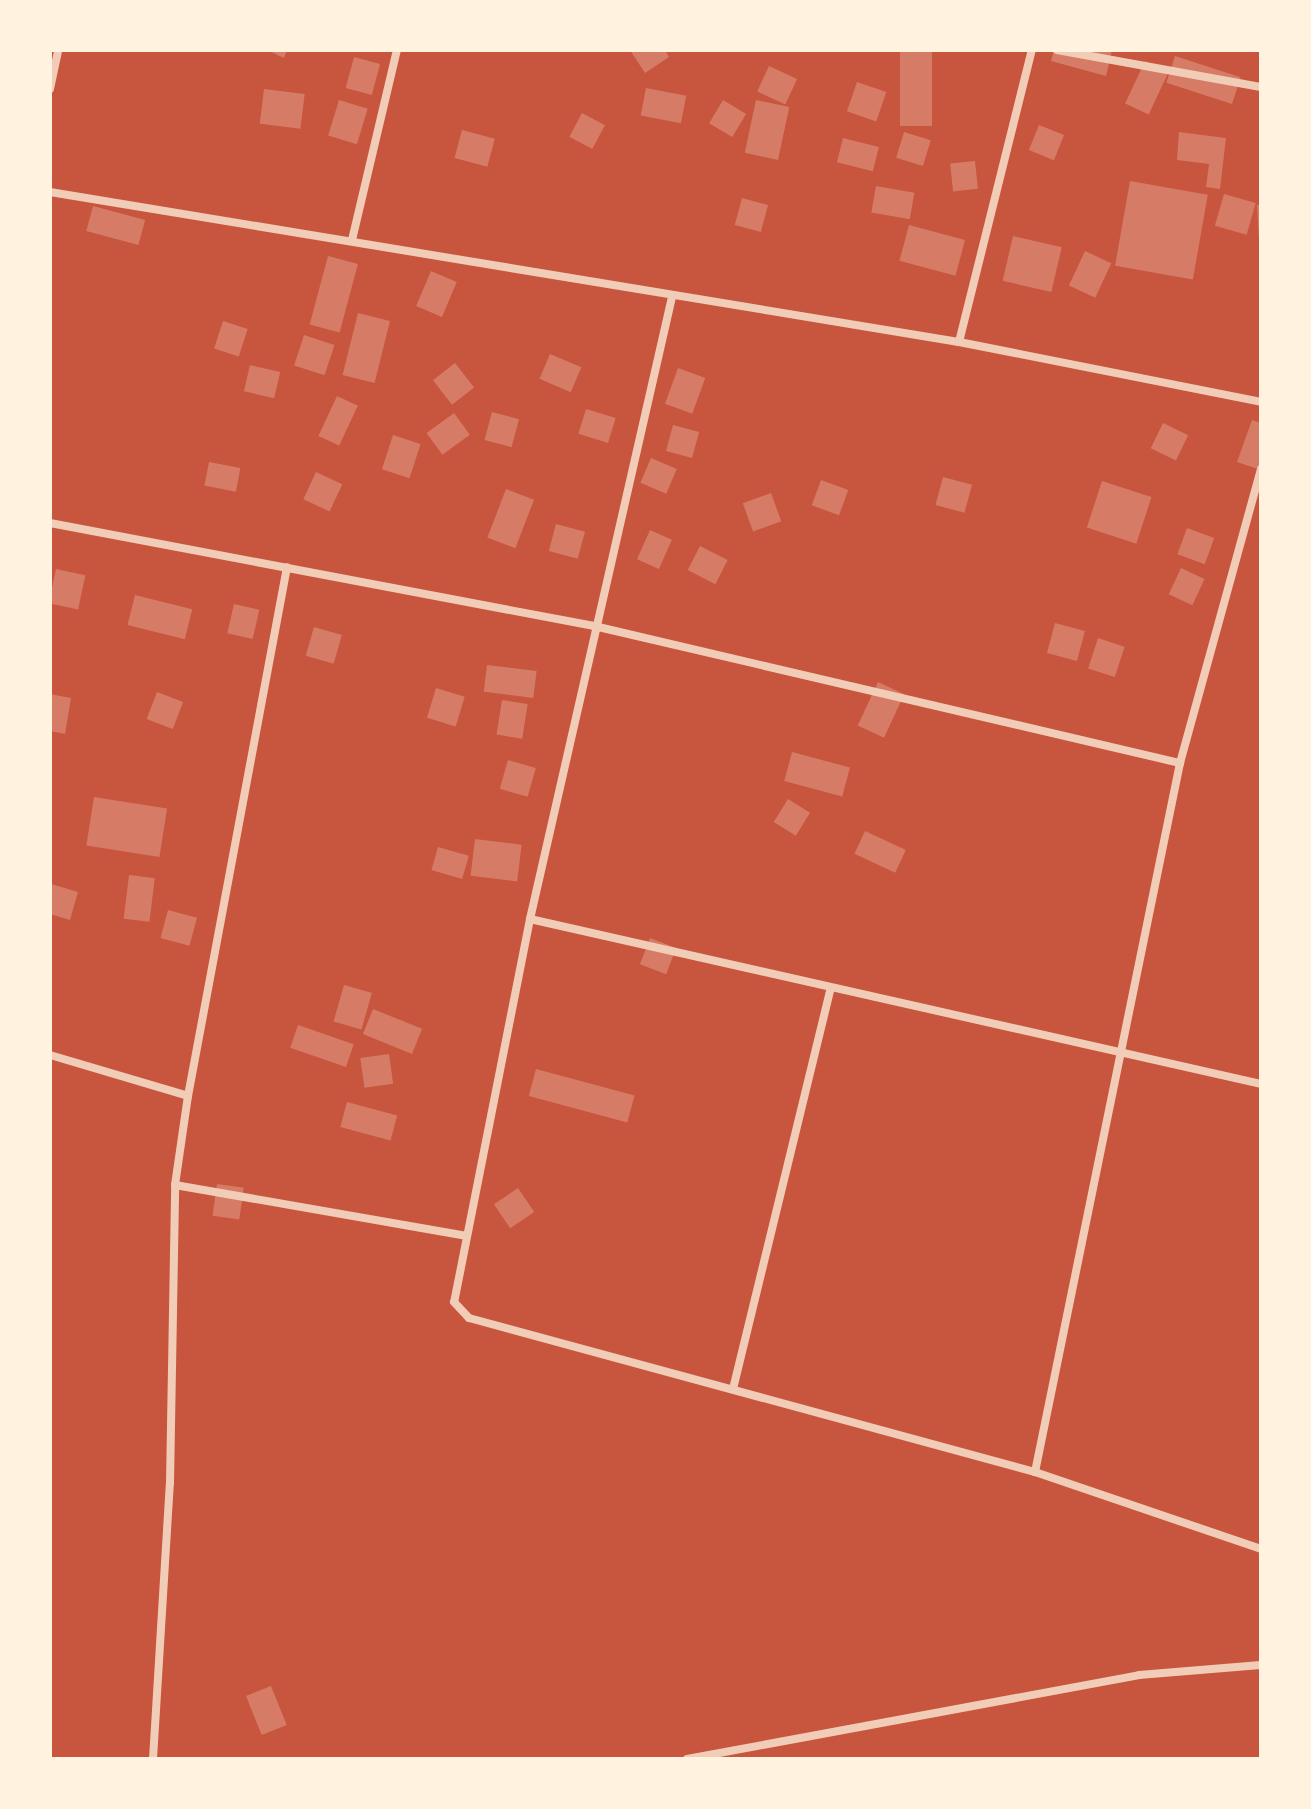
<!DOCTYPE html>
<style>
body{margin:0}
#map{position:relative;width:1311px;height:1809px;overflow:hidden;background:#c8553d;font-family:"DM Sans",sans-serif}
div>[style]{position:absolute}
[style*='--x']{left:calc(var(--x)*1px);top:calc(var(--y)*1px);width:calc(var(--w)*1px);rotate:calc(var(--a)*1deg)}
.building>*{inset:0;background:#d67c66;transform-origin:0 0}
.minor>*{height:8px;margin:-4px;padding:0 4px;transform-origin:4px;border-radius:4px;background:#f1ccb7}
span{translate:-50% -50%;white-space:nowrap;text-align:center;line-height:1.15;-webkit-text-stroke:7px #fff3e0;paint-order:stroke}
.frame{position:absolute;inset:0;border:52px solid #fff3e0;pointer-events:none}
</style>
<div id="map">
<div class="building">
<div style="clip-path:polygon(267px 50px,287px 50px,284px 58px)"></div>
<div style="clip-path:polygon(630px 50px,665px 50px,669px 57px,645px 73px)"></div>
<div style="left:900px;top:50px;width:32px;height:76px"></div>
<div style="clip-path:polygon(1054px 50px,1112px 50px,1106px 76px,1051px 61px)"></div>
<div style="left:1175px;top:56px;width:69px;height:28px;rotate:18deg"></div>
<div style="left:354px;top:57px;width:27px;height:32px;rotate:15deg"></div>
<div style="left:1145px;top:61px;width:26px;height:47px;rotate:25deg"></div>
<div style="left:769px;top:66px;width:31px;height:28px;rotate:25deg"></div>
<div style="left:857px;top:82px;width:31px;height:31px;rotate:19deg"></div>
<div style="left:646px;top:88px;width:41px;height:28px;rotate:11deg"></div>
<div style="left:264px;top:89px;width:41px;height:35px;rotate:7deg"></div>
<div style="left:339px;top:100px;width:30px;height:37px;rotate:17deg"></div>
<div style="left:723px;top:100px;width:27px;height:27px;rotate:31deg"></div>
<div style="left:756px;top:100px;width:34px;height:54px;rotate:12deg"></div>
<div style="left:582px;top:113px;width:26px;height:27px;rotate:28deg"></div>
<div style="left:1039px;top:125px;width:27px;height:27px;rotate:22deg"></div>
<div style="left:462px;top:130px;width:34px;height:29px;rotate:15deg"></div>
<div style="left:904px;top:132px;width:28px;height:27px;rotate:17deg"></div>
<div style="clip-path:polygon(1179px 132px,1226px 138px,1220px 189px,1206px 187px,1209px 164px,1177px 160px)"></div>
<div style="left:843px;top:138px;width:37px;height:25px;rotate:14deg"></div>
<div style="left:975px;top:161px;width:28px;height:25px;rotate:84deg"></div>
<div style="left:1130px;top:181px;width:79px;height:86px;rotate:10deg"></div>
<div style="left:876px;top:186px;width:39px;height:27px;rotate:10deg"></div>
<div style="left:1224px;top:194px;width:33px;height:33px;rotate:16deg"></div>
<div style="left:742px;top:198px;width:27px;height:28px;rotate:15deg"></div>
<div style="clip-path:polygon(1257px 205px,1261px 205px,1261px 239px,1259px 239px)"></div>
<div style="left:93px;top:206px;width:54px;height:26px;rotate:15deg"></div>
<div style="left:909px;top:225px;width:58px;height:37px;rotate:15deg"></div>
<div style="left:1013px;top:236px;width:50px;height:46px;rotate:13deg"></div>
<div style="left:1085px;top:251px;width:29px;height:38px;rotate:25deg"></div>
<div style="left:328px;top:256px;width:31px;height:71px;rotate:15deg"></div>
<div style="left:431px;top:271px;width:28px;height:38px;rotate:23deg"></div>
<div style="left:358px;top:313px;width:33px;height:64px;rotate:14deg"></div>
<div style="left:223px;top:321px;width:26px;height:29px;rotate:18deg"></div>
<div style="left:304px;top:335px;width:32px;height:32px;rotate:18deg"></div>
<div style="left:550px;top:354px;width:34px;height:27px;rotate:23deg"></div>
<div style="left:455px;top:363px;width:31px;height:28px;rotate:52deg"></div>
<div style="left:250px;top:365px;width:31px;height:27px;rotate:13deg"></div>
<div style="left:678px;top:368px;width:29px;height:38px;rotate:20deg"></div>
<div style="left:337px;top:396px;width:23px;height:44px;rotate:25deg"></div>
<div style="left:586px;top:409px;width:31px;height:26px;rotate:17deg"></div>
<div style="left:492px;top:412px;width:28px;height:29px;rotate:15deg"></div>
<div style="left:454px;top:413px;width:27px;height:34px;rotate:54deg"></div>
<div style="clip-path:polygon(1252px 420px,1261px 423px,1261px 470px,1237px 462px)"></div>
<div style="left:1163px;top:423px;width:28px;height:28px;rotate:26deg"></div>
<div style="left:673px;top:425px;width:27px;height:27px;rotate:15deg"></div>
<div style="left:393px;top:435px;width:29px;height:36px;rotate:18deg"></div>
<div style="left:651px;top:458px;width:28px;height:27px;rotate:23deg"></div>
<div style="left:209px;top:462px;width:32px;height:24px;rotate:11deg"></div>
<div style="left:316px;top:472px;width:29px;height:30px;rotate:25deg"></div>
<div style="left:943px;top:477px;width:30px;height:29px;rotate:15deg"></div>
<div style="left:821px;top:480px;width:29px;height:27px;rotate:20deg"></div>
<div style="left:1102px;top:481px;width:52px;height:49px;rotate:18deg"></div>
<div style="left:506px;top:489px;width:30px;height:52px;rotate:21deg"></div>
<div style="left:771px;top:493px;width:30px;height:30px;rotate:70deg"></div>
<div style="left:556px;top:524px;width:30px;height:28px;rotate:15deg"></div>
<div style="left:1187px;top:528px;width:29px;height:28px;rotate:20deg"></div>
<div style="left:650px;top:530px;width:24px;height:32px;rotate:24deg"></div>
<div style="left:700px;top:546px;width:31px;height:27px;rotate:27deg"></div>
<div style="left:1181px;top:568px;width:26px;height:29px;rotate:25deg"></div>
<div style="left:56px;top:569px;width:30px;height:35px;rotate:12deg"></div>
<div style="left:135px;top:595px;width:59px;height:31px;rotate:14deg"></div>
<div style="left:234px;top:604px;width:26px;height:30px;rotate:13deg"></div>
<div style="left:1055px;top:623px;width:31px;height:31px;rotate:15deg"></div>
<div style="left:314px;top:627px;width:29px;height:30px;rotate:16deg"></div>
<div style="left:1098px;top:638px;width:28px;height:32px;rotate:18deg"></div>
<div style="left:487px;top:665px;width:50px;height:27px;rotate:7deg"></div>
<div style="left:878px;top:682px;width:29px;height:48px;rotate:25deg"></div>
<div style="left:436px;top:688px;width:30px;height:31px;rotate:17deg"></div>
<div style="left:157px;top:692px;width:28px;height:29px;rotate:21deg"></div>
<div style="clip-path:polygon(50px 694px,71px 698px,65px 734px,50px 731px)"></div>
<div style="left:502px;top:700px;width:26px;height:35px;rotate:9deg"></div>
<div style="left:792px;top:752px;width:60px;height:30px;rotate:15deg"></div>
<div style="left:508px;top:760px;width:29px;height:30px;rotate:16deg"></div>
<div style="left:94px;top:797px;width:74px;height:49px;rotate:9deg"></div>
<div style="left:788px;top:799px;width:26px;height:27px;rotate:32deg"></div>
<div style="left:865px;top:831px;width:45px;height:25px;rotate:25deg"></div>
<div style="left:475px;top:839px;width:47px;height:37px;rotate:7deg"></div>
<div style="left:438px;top:847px;width:32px;height:24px;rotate:16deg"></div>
<div style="left:129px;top:875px;width:26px;height:44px;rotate:7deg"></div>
<div style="clip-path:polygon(51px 884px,78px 892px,70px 920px,50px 914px)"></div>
<div style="left:168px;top:910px;width:30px;height:29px;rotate:15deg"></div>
<div style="left:650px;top:938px;width:28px;height:28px;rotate:21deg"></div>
<div style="left:344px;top:985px;width:29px;height:38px;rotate:16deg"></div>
<div style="left:373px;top:1009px;width:53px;height:27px;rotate:22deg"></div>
<div style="left:298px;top:1025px;width:59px;height:24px;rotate:19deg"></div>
<div style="left:389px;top:1054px;width:30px;height:29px;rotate:82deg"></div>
<div style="left:536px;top:1069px;width:102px;height:28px;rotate:15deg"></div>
<div style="left:347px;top:1102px;width:52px;height:26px;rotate:15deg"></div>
<div style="left:217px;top:1184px;width:27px;height:32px;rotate:8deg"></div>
<div style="left:518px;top:1188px;width:29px;height:29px;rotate:56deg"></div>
<div style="left:271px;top:1686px;width:42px;height:27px;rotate:68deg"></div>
</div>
<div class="minor">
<div style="--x:1057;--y:50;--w:207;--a:10.3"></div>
<div style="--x:50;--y:89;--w:40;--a:-78"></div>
<div style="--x:50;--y:192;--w:921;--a:9.37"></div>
<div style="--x:959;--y:342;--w:308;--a:11.2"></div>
<div style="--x:352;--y:240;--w:195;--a:-76.7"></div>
<div style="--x:672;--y:297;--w:638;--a:102.86"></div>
<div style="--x:530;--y:919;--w:390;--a:101.2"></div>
<div style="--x:454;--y:1302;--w:22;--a:47"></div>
<div style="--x:469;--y:1318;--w:587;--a:15.22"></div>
<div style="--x:1035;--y:1472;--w:239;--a:18.8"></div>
<div style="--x:959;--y:342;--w:301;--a:-76"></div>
<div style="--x:50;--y:523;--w:554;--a:10.72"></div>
<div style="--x:594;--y:626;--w:602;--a:13.16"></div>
<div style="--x:530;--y:919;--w:749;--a:12.72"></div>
<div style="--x:50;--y:1055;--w:144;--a:16.5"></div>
<div style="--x:175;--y:1185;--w:295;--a:9.9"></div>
<div style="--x:733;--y:1389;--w:413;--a:-76.3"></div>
<div style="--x:1035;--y:1472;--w:724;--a:-78.44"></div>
<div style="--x:1180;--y:763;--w:305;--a:-74.6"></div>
<div style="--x:153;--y:1759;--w:277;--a:-86.5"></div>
<div style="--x:170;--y:1483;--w:298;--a:-89"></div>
<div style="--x:175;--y:1185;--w:90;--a:-81.7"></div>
<div style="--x:188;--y:1096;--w:538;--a:-79.4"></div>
<div style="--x:687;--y:1759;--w:460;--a:-10.5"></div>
<div style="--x:1139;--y:1675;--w:122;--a:-4.7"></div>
</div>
<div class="frame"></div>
</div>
